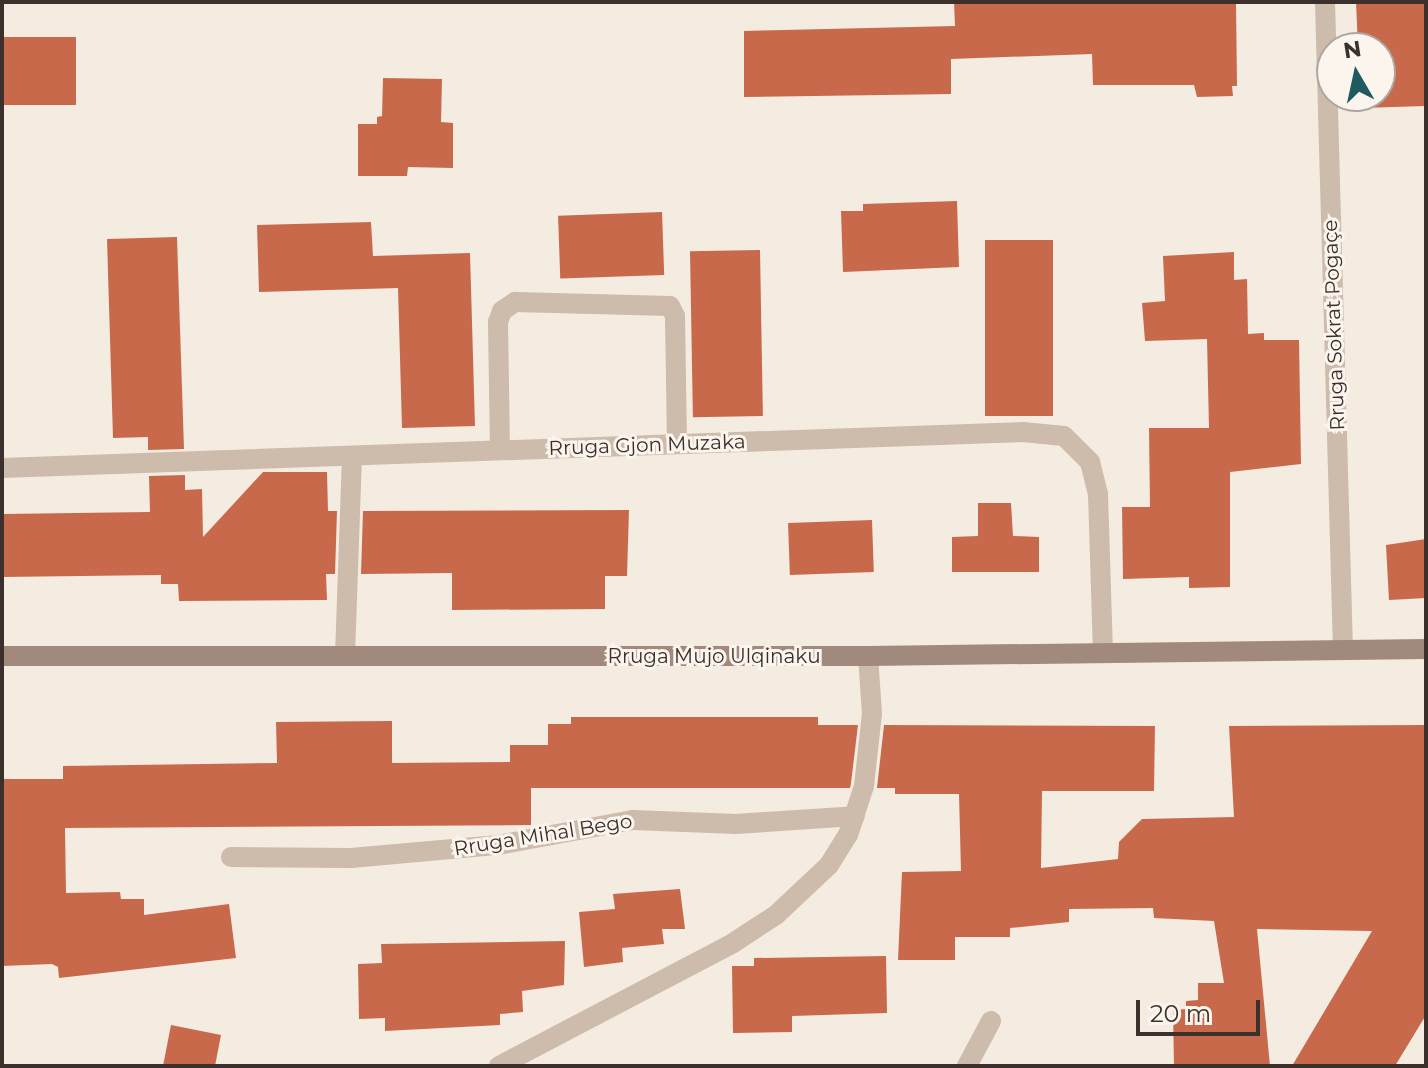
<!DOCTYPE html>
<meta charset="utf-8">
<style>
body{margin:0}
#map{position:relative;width:1428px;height:1068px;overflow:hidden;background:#f4ebe1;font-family:Montserrat,sans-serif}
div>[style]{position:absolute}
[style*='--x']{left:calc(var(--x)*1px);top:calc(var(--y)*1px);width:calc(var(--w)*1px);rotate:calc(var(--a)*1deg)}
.building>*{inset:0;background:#c8694b;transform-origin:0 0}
.street>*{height:20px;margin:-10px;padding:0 10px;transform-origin:10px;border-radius:10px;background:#cdbbac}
.secondary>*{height:20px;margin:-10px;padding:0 10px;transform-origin:10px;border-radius:10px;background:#a18a7d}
span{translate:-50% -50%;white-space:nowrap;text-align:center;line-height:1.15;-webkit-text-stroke:6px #fbf5ee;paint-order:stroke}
.street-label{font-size:20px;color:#3b302b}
.frame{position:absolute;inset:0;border:4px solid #3b302b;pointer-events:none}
.north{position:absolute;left:1316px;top:32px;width:80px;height:80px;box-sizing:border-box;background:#fbf5ee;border:2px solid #aea6a0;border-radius:50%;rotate:351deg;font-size:22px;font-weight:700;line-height:32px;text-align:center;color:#3b302b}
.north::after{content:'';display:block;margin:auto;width:28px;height:36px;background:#1f5a5e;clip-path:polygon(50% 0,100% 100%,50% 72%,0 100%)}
.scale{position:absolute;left:1136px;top:1000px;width:124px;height:36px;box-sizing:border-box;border:4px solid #3b302b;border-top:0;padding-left:10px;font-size:24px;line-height:28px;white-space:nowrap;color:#3b302b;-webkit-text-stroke:6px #fbf5ee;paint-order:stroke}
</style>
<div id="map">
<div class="building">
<div style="clip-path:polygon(954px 2px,1236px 2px,1237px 86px,1232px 86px,1233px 96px,1197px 97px,1194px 85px,1093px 85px,1092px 54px,951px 59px,951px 94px,744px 97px,744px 31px,955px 26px)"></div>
<div style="clip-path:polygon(1356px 2px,1426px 2px,1426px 106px,1361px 108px,1360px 96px,1380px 96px,1380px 48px,1358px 48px)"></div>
<div style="left:2px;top:37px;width:74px;height:68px"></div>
<div style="clip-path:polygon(383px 78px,442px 79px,441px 122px,453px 123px,453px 168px,408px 167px,407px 176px,358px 176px,358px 124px,377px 124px,377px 117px,382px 116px)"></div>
<div style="clip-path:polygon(957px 201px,959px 267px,843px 272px,841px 211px,863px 211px,863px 204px)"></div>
<div style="left:662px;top:212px;width:63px;height:104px;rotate:88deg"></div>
<div style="clip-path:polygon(371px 222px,373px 256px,470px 253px,475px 426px,402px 428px,398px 288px,259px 292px,257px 225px)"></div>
<div style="clip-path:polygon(177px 237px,184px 449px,148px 450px,148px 437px,113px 438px,107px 239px)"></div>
<div style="left:985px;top:240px;width:68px;height:176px"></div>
<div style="left:760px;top:250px;width:166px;height:70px;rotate:89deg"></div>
<div style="clip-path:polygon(1234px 252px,1234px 280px,1247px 279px,1248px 334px,1264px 333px,1264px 340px,1299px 340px,1301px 464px,1230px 472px,1230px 587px,1189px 588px,1189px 577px,1123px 579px,1122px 507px,1150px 507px,1149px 428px,1209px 428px,1207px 339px,1145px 341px,1142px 303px,1165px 301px,1163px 256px)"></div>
<div style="clip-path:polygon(263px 472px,327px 472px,328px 511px,337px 511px,335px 574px,326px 574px,327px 600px,179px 601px,178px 584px,161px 584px,161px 575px,2px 577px,2px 514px,150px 512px,149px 476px,185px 475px,185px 490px,202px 489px,203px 537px)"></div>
<div style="clip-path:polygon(978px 503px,1011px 503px,1013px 536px,1039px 537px,1039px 572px,952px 572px,952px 537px,978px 536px)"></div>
<div style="clip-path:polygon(629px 510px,627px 576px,605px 576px,605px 609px,452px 610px,452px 573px,361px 574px,363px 511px)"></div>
<div style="left:872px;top:520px;width:52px;height:84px;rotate:88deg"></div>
<div style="clip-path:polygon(1426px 539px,1426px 598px,1389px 600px,1386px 545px)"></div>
<div style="clip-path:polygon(571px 717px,818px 717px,818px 725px,858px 725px,851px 783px,850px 788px,531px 788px,531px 825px,65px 828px,66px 893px,120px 892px,121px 899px,144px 899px,144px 915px,229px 904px,236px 958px,59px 978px,58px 967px,52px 964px,2px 966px,2px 779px,63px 779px,63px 766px,277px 763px,276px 722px,392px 721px,392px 763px,510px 762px,510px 745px,548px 745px,548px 724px,571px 724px)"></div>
<div style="clip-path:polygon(884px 725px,1155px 726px,1154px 791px,1042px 791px,1041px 868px,1118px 859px,1119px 842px,1142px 819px,1234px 817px,1229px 726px,1426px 725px,1426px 1015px,1395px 1066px,1292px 1066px,1372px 931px,1257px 929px,1270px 1066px,1174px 1066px,1173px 1010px,1186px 1009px,1186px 1001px,1198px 1000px,1198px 983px,1224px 983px,1214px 921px,1154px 918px,1153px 908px,1069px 909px,1069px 922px,1010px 928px,1010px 937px,955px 937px,955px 960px,898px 960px,902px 872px,961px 871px,959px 794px,895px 794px,895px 788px,877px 788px)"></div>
<div style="clip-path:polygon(680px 889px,685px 929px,662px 929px,664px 944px,622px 948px,623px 962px,584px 967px,579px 912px,615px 909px,613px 894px)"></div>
<div style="clip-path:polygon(565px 941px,564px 985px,522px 991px,523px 1012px,500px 1014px,500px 1025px,385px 1031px,385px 1018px,359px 1019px,358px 964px,382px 963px,381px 944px)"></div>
<div style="clip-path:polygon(886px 956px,887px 1013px,792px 1016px,792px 1032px,733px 1033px,732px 966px,754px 966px,754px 958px)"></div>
<div style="clip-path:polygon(171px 1025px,221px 1035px,215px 1066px,163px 1066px)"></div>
</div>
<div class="street">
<div style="--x:1325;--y:2;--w:647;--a:88.41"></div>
<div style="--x:500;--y:450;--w:128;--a:-90.9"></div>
<div style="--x:498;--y:322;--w:12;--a:-70"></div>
<div style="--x:502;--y:311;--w:16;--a:-35"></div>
<div style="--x:515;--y:302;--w:155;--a:1.5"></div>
<div style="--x:670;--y:306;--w:11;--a:63"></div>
<div style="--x:675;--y:316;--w:128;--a:89.1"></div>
<div style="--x:2;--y:468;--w:1022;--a:-2.02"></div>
<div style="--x:1023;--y:432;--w:41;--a:5.6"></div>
<div style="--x:1064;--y:436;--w:37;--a:45"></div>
<div style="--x:1090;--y:462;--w:33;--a:76"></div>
<div style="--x:1098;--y:494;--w:159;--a:88.2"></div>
<div style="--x:345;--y:656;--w:200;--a:-88"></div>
<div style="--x:231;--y:857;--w:120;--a:0.5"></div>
<div style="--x:351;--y:858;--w:148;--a:-5.1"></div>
<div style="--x:498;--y:845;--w:137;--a:-10.5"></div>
<div style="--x:633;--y:820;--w:103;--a:2.2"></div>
<div style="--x:736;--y:824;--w:119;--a:-3.8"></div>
<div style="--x:499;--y:1066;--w:264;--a:-27.7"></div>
<div style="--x:733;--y:943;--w:51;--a:-33.1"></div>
<div style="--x:776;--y:915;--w:73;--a:-43.3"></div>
<div style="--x:829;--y:865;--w:36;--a:-58"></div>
<div style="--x:848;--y:835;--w:52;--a:-71.9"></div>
<div style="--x:864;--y:786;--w:72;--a:-83.7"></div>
<div style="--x:872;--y:714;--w:58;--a:-93.9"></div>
<div style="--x:967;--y:1066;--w:51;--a:-61.9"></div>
</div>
<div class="secondary">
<div style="--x:2;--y:656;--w:866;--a:0"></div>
<div style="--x:868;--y:656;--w:558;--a:-0.72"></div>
</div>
<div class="street-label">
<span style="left:1334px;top:325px;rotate:-92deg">Rruga Sokrat Pogaçe</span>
<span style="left:647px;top:445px;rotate:-2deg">Rruga Gjon Muzaka</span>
<span style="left:714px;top:656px">Rruga Mujo Ulqinaku</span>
<span style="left:543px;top:835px;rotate:-9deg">Rruga Mihal Bego</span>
</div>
<div class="frame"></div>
<div class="north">N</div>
<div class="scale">20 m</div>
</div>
